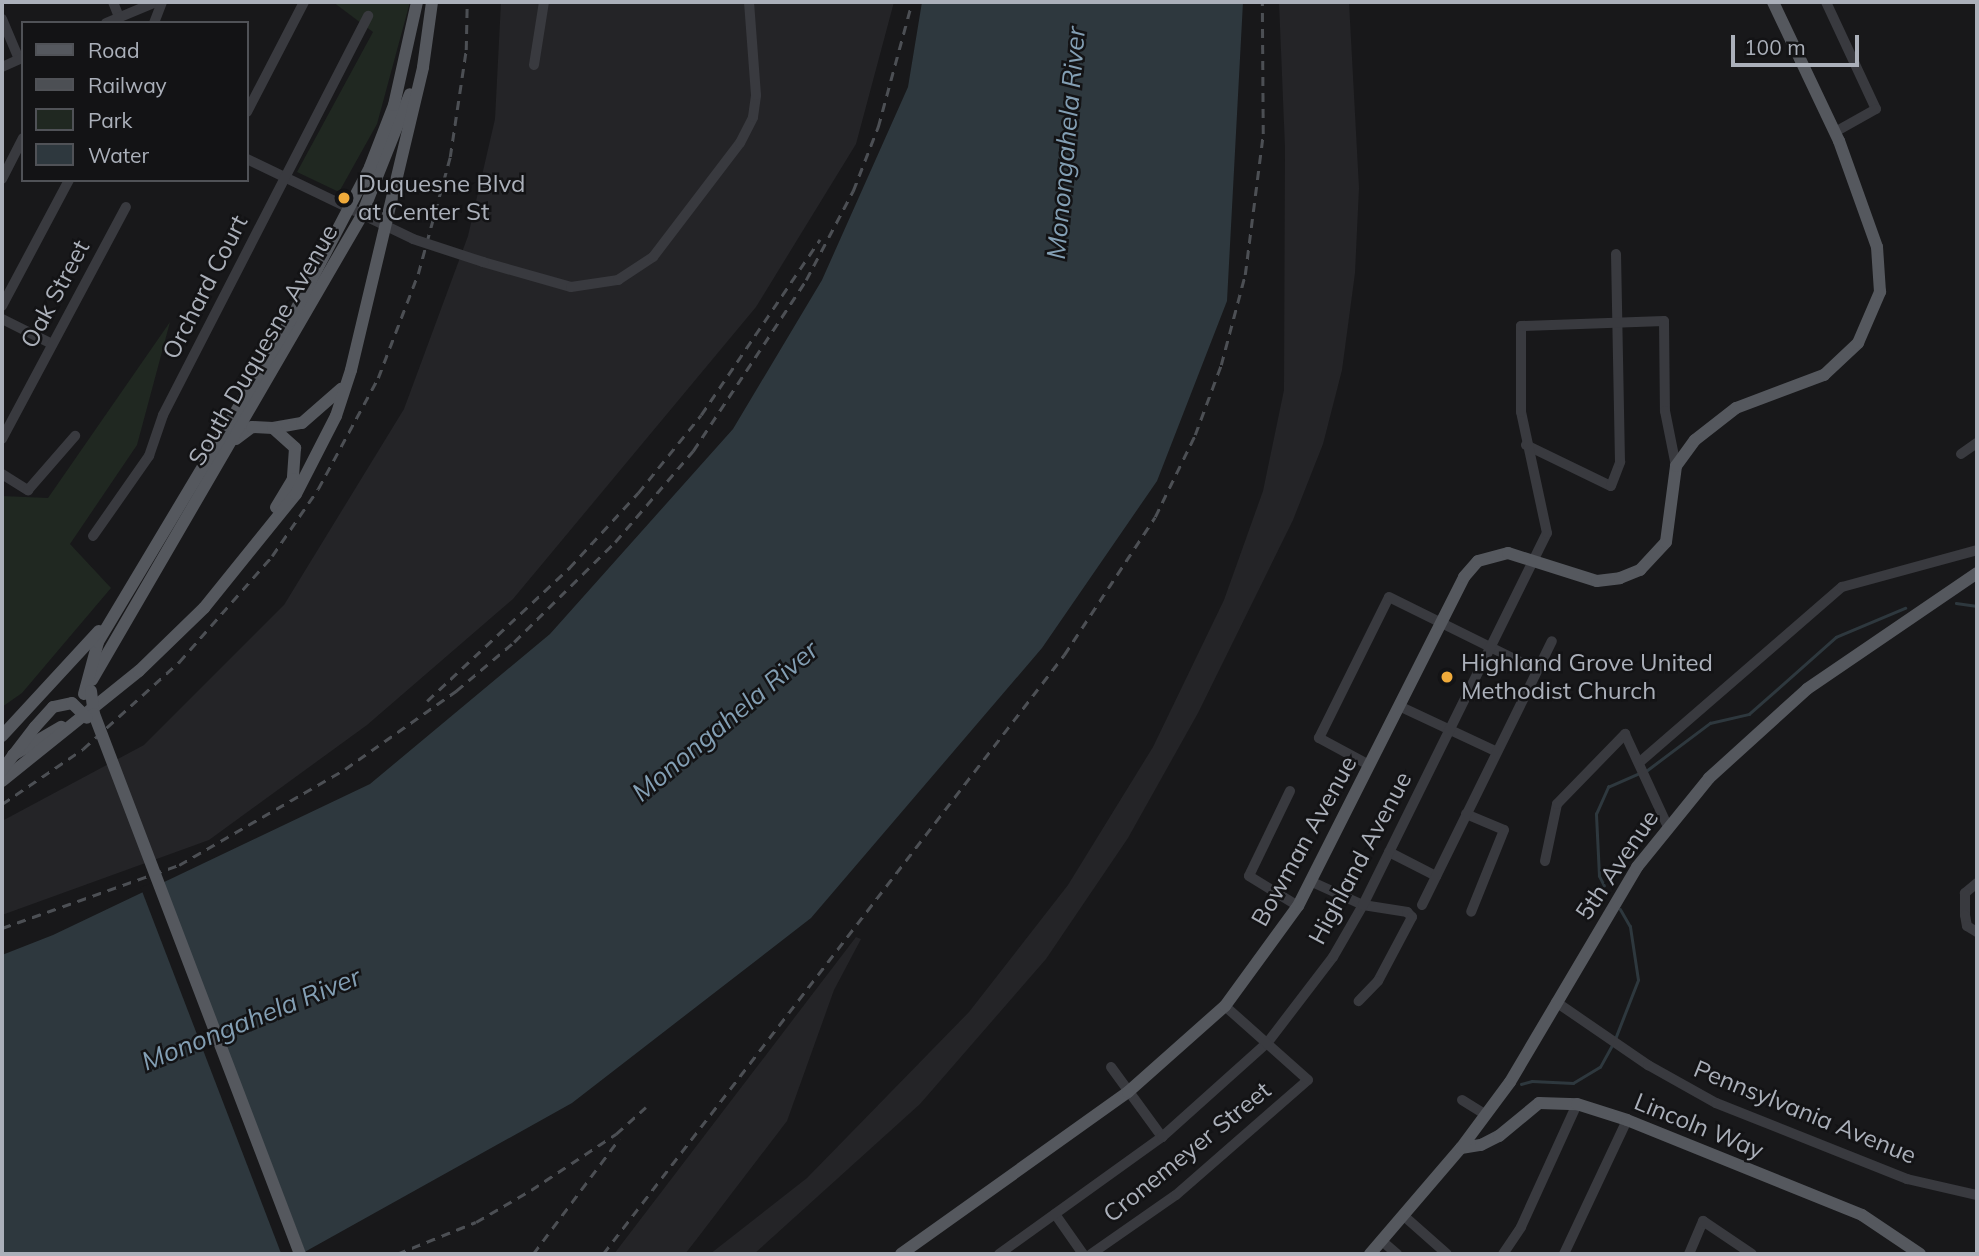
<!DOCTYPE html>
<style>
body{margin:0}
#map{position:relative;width:1979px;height:1256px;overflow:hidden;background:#18181a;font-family:Mulish,sans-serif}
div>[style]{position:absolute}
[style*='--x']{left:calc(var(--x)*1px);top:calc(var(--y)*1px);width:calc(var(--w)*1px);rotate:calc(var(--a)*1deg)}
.built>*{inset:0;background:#242427}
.green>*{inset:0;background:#202821}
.water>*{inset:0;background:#2e383e}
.pier>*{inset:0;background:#18181a;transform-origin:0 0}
.stream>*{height:2.5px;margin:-1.25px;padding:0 1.25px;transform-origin:1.25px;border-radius:1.25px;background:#2e383e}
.minor>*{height:10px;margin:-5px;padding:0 5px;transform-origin:5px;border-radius:5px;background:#393a3f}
.major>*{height:12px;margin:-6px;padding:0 6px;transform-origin:6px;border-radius:6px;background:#55585e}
.rail>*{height:2.5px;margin-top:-1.25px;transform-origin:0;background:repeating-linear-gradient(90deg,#4c4f54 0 9px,transparent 0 16px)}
.minor-bridge>*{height:10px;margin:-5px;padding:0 5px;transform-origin:5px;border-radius:5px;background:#393a3f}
.major-bridge>*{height:12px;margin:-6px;padding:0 6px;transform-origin:6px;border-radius:6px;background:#55585e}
.dots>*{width:19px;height:19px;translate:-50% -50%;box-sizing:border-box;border:4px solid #131315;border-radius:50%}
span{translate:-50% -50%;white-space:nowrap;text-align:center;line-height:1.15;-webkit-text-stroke:5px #131315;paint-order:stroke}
.poi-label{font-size:24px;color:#abb0ba}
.left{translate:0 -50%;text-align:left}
.street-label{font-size:24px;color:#abb0ba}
.water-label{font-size:26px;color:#839fb4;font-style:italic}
.frame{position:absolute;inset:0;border:4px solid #abb0ba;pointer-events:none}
.legend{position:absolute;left:21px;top:21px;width:228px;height:161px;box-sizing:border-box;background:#131315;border:2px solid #505257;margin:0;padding:9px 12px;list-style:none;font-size:21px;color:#abb0ba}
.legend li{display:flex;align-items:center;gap:14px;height:35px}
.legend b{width:35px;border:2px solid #505257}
.scale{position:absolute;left:1731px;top:35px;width:128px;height:32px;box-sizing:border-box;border:4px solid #abb0ba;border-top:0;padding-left:9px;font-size:21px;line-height:24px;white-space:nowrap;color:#abb0ba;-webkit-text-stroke:5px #131315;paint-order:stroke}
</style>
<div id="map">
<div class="built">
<div style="clip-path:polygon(501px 2px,894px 2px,856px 144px,756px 307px,513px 599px,367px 725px,209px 840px,2px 915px,2px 821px,144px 745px,284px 605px,404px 409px,468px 236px,495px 119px)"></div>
<div style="clip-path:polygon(1279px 2px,1349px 2px,1359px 188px,1355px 273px,1342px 370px,1323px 444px,1293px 520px,1198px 713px,1128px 838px,1046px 959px,920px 1104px,754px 1254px,710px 1254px,807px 1178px,969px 1012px,1068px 885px,1153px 747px,1224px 600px,1263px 491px,1284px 390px,1285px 148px)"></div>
<div style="clip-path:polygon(856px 937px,861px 939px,834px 990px,787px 1121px,696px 1240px,685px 1254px,614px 1254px)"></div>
</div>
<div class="green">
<div style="clip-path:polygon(333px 2px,410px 2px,377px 124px,339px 192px,297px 172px,373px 32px)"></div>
<div style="clip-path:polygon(170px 322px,137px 445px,70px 544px,111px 588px,22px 693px,2px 707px,2px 496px,48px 498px)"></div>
</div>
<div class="water">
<div style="clip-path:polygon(922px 2px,1243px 2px,1227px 301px,1157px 481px,1042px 648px,811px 918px,572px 1103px,301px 1254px,2px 1254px,2px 955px,53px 935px,370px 784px,550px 634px,733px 429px,822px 280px,908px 87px)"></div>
</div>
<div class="pier">
<div style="left:162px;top:879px;width:402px;height:23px;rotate:69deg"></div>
</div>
<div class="stream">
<div style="--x:1956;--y:603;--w:21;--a:8"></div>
<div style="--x:1646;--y:771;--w:80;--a:-36.9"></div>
<div style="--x:1710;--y:723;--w:40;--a:-13"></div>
<div style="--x:1749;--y:714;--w:116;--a:-41.5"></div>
<div style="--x:1836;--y:637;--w:75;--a:-22.8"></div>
<div style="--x:1604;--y:886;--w:11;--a:-117"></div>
<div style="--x:1599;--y:876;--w:62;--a:-92.8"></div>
<div style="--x:1596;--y:814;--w:30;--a:-66"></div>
<div style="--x:1608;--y:787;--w:35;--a:-24"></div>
<div style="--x:1615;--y:1039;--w:63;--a:-68.7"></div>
<div style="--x:1638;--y:980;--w:54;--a:-98.6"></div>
<div style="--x:1630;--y:927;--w:20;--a:-120"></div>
<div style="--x:1521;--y:1084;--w:11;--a:-15"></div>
<div style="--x:1532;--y:1081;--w:41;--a:2.8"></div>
<div style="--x:1573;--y:1083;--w:31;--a:-31"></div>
<div style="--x:1600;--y:1067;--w:25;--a:-61"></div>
</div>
<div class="minor">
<div style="--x:113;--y:2;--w:16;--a:68"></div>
<div style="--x:1826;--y:2;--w:118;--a:65"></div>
<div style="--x:1876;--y:109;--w:47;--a:150.7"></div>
<div style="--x:2;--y:19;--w:43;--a:67"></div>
<div style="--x:106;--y:23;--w:54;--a:-22.8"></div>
<div style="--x:154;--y:23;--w:22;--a:-69"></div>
<div style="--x:534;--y:65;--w:64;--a:-81"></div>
<div style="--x:2;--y:67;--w:22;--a:-24"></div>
<div style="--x:247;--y:112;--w:124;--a:-62.6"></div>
<div style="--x:247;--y:159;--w:184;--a:25.7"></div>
<div style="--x:2;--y:179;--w:46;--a:-62.9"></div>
<div style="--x:483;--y:262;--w:91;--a:15.9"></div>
<div style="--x:571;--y:287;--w:48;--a:-8.5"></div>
<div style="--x:618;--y:280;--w:42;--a:-33.3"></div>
<div style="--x:653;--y:257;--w:143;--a:-52.7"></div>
<div style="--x:740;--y:143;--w:29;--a:-63"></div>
<div style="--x:753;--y:117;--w:22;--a:-82"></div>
<div style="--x:756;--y:95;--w:93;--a:-94.3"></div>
<div style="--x:2;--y:306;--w:143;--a:-62"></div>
<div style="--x:2;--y:319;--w:56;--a:26.6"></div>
<div style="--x:2;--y:439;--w:263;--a:-61.9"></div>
<div style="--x:1526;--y:445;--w:94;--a:25.8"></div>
<div style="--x:1611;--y:486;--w:26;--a:-69"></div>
<div style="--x:1620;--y:462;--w:208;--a:-91.1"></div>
<div style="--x:1961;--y:454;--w:19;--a:-35"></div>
<div style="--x:2;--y:474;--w:31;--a:32"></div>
<div style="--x:28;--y:490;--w:72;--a:-49"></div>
<div style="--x:93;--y:536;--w:98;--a:-55"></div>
<div style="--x:149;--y:456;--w:43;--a:-71.1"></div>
<div style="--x:163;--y:415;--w:449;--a:-62.8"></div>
<div style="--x:1399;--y:706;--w:108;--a:25.1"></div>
<div style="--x:1641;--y:761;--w:266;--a:-40.9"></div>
<div style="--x:1842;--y:587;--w:140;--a:-15.3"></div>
<div style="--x:1369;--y:765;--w:57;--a:-151.6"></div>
<div style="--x:1319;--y:738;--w:157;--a:-63.6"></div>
<div style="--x:1389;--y:597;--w:165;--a:26.3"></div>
<div style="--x:1290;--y:791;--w:94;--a:115.8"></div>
<div style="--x:1249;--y:876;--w:57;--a:31.5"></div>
<div style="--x:1466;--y:814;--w:41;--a:22.8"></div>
<div style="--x:1504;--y:830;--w:88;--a:111.9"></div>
<div style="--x:1389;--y:852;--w:53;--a:27.1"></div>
<div style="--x:1545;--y:861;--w:58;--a:-78.1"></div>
<div style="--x:1557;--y:804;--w:98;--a:-45.8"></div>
<div style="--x:1625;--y:734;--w:100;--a:65.2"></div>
<div style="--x:1310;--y:881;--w:58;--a:24.4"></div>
<div style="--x:1363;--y:905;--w:45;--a:9"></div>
<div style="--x:1407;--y:912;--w:7;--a:45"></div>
<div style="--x:1412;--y:917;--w:72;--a:118"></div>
<div style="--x:1378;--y:981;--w:28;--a:134"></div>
<div style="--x:1977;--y:883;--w:16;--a:140"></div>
<div style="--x:1965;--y:893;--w:22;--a:90"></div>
<div style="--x:1965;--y:915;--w:11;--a:80"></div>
<div style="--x:1967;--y:926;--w:12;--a:31"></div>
<div style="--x:1422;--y:905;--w:294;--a:-63.8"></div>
<div style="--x:1556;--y:1002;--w:112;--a:34.4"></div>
<div style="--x:1648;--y:1065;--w:78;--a:29.2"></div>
<div style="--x:1716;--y:1103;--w:206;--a:21.7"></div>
<div style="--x:1907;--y:1179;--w:72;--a:12.9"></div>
<div style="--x:1111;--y:1067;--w:87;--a:53.9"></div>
<div style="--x:1462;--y:1100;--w:28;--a:32"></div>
<div style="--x:1055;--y:1214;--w:49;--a:55"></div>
<div style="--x:1404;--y:1216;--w:57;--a:41.5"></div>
<div style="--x:1382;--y:1241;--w:20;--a:41"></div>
<div style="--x:999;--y:1254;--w:201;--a:-35.7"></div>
<div style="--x:1162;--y:1137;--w:142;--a:-41.9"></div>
<div style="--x:1268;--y:1042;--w:107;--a:-52.6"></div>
<div style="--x:1333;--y:957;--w:60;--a:-60"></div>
<div style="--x:1363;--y:905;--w:415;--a:-63.7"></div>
<div style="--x:1547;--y:533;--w:124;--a:-102.1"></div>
<div style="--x:1521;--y:412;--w:86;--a:-90"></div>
<div style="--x:1521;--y:326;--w:143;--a:-2"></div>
<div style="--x:1664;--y:321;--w:90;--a:89.4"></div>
<div style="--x:1665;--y:411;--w:56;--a:78.7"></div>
<div style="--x:1091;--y:1254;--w:103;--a:-34.8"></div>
<div style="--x:1176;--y:1195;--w:175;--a:-41.1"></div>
<div style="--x:1308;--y:1080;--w:111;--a:-138.3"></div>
<div style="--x:1503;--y:1254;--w:32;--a:-56"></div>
<div style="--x:1521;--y:1227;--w:135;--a:-65.5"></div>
<div style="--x:1564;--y:1254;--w:148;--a:-64.8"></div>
<div style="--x:1689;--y:1254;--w:36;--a:-67"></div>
<div style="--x:1703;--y:1221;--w:59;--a:34"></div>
</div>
<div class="major">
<div style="--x:273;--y:428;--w:29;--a:-10"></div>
<div style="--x:302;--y:423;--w:52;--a:-41.1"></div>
<div style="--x:236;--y:439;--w:20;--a:-37"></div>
<div style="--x:252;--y:427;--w:21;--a:3"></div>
<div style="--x:273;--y:428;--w:30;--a:42"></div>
<div style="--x:295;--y:448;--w:31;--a:94"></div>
<div style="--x:293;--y:479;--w:33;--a:121"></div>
<div style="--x:92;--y:680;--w:535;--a:-59.84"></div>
<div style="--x:361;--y:217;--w:132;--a:-68.3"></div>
<div style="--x:84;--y:694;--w:54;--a:-74.9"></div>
<div style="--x:98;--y:642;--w:374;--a:-59.1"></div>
<div style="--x:290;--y:321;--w:174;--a:-62.5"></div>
<div style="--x:370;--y:167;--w:66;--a:-68.8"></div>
<div style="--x:394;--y:105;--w:106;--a:-77.4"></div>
<div style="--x:35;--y:727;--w:27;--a:-48"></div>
<div style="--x:53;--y:707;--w:19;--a:-12"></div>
<div style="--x:2;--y:736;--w:143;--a:-47.3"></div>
<div style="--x:13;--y:755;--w:56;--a:-30.3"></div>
<div style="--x:2;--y:781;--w:176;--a:-38.8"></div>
<div style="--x:139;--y:671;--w:91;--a:-44.1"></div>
<div style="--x:204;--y:608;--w:146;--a:-51.1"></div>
<div style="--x:296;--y:494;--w:88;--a:-62.9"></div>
<div style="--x:336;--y:416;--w:48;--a:-71.9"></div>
<div style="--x:351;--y:370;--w:311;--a:-76.6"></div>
<div style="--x:423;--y:67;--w:66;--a:-82.1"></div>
<div style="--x:1461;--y:1148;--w:20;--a:-9"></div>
<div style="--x:1481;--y:1145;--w:20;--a:-27"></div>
<div style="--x:1499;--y:1136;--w:52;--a:-39.5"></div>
<div style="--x:1539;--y:1103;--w:38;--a:2"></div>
<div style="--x:1577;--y:1104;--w:52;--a:17.7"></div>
<div style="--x:1627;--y:1120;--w:253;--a:22"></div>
<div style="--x:1862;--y:1215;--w:70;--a:33.9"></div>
<div style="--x:901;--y:1254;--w:279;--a:-35.5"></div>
<div style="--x:1128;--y:1092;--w:130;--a:-41.6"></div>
<div style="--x:1225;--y:1006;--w:124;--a:-53.9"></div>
<div style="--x:1298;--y:906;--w:369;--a:-63.2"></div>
<div style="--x:1464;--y:577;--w:21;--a:-49"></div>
<div style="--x:1478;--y:561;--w:31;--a:-15"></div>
<div style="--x:1508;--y:553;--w:93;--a:17.5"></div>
<div style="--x:1597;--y:581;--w:23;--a:-7"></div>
<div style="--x:1620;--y:578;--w:22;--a:-22"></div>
<div style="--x:1640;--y:570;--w:38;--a:-47"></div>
<div style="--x:1666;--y:542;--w:77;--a:-82.5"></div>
<div style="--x:1676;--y:466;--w:32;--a:-54"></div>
<div style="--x:1695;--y:440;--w:52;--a:-38"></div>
<div style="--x:1736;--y:408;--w:94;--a:-20.6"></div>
<div style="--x:1824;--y:375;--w:47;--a:-43.3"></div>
<div style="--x:1858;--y:343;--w:56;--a:-66.7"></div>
<div style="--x:1880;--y:292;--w:45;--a:-93.8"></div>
<div style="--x:1877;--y:247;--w:113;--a:-109.7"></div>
<div style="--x:1839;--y:141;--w:154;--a:-115.4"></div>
<div style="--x:1370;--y:1254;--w:140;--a:-49.4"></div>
<div style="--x:1461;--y:1148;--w:82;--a:-53.4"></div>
<div style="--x:1510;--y:1082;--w:250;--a:-59.4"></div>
<div style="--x:1637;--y:867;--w:114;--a:-51"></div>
<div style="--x:1709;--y:778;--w:132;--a:-42.2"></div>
<div style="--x:1807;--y:689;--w:206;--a:-34.3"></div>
</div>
<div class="rail">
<div style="--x:427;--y:701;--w:195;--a:-43.1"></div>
<div style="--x:569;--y:568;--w:102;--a:-47.4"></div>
<div style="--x:638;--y:493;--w:100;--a:-51.1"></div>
<div style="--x:701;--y:415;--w:212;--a:-55.9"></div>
<div style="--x:2;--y:804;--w:98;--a:-34.2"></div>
<div style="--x:83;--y:749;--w:130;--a:-42.2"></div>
<div style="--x:179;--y:662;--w:141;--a:-48.7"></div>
<div style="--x:272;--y:556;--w:81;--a:-55.5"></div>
<div style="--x:318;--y:489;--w:126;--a:-61.6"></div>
<div style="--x:378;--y:378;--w:111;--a:-69"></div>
<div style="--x:418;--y:274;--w:121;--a:-74.7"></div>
<div style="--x:450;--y:157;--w:108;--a:-81.5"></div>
<div style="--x:466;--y:50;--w:48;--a:-88.8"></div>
<div style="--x:2;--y:928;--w:188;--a:-19.6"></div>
<div style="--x:179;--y:865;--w:192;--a:-30"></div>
<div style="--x:345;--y:769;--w:136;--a:-35.1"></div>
<div style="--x:456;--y:691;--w:76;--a:-40.2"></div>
<div style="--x:514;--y:642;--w:142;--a:-44.7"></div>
<div style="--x:615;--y:542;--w:120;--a:-49.4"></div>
<div style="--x:693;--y:451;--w:205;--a:-56.5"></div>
<div style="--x:806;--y:280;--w:101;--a:-62.2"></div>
<div style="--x:853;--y:191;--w:69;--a:-68.7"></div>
<div style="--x:878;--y:127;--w:130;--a:-74.8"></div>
<div style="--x:397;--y:1254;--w:85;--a:-22.1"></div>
<div style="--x:476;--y:1222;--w:64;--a:-30.2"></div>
<div style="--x:531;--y:1190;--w:102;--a:-33.4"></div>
<div style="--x:616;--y:1134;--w:40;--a:-42"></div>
<div style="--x:533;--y:1254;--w:144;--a:-53.2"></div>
<div style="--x:603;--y:1254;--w:756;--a:-52.42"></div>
<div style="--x:1064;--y:655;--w:165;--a:-56.6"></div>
<div style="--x:1155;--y:517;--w:91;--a:-64"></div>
<div style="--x:1195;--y:435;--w:75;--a:-69.6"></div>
<div style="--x:1221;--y:365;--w:93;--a:-75.1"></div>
<div style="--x:1245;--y:275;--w:142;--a:-82.7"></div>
<div style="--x:1263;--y:134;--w:132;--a:-90.4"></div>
</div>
<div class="minor-bridge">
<div style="--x:413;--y:239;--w:74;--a:18.2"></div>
</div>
<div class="major-bridge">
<div style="--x:91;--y:691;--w:23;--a:83"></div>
<div style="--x:94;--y:714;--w:578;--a:69.12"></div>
<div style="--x:72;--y:703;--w:21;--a:45"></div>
<div style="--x:2;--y:770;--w:54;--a:-52.5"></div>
</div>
<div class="dots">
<div style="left:344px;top:198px;background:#f0ab3b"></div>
<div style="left:1447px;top:677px;background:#f0ab3b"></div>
</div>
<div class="poi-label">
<span class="left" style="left:358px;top:198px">Duquesne Blvd<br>at Center St</span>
<span class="left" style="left:1461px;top:677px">Highland Grove United<br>Methodist Church</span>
</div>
<div class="street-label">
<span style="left:205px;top:287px;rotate:-63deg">Orchard Court</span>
<span style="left:55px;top:294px;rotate:-62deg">Oak Street</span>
<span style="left:263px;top:345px;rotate:-60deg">South Duquesne Avenue</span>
<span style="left:1304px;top:841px;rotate:-61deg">Bowman Avenue</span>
<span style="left:1360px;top:858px;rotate:-62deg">Highland Avenue</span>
<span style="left:1617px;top:865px;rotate:-56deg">5th Avenue</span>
<span style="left:1805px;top:1112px;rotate:22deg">Pennsylvania Avenue</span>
<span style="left:1699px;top:1126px;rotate:22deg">Lincoln Way</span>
<span style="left:1187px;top:1152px;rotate:-39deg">Cronemeyer Street</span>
</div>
<div class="water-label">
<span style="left:1066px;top:143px;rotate:-85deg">Monongahela River</span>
<span style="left:725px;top:721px;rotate:-40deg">Monongahela River</span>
<span style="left:251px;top:1019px;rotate:-22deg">Monongahela River</span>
</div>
<div class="frame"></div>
<ul class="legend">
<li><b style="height:9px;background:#55585e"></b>Road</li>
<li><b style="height:9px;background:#4c4f54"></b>Railway</li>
<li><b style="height:19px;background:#202821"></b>Park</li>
<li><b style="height:19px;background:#2e383e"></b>Water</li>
</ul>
<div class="scale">100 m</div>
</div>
